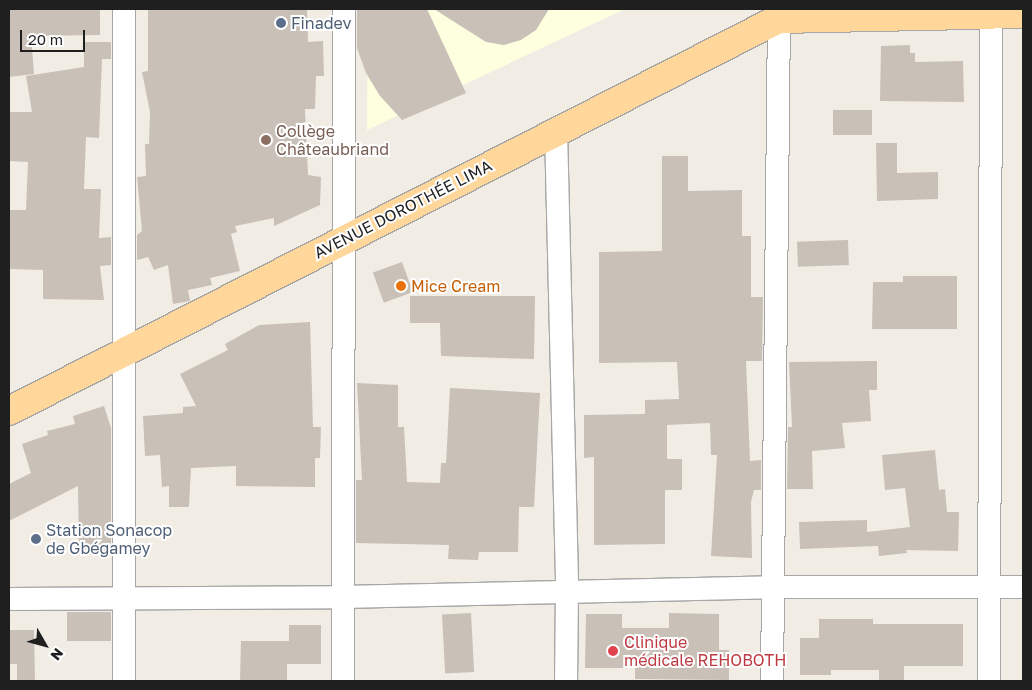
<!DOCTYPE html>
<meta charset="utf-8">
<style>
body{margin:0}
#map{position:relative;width:1032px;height:690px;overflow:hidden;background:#f1ede5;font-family:"Golos Text",sans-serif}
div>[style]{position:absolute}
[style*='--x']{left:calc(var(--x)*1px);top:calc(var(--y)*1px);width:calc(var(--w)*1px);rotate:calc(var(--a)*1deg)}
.education>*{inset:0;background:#feffdf}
.building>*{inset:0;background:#c9c0b7;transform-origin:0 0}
.roads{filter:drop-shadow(1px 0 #a6a6a6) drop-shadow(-1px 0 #a6a6a6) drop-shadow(0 1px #a6a6a6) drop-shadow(0 -1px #a6a6a6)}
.minor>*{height:22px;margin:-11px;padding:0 11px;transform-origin:11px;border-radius:11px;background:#fff}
.major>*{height:28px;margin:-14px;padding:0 14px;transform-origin:14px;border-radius:14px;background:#ffd79b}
.dots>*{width:14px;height:14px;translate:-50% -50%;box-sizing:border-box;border:2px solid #fff;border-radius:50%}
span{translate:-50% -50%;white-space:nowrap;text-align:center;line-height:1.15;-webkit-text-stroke:4px #fff;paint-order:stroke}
.service-label{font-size:16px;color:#4e5e75}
.left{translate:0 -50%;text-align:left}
.education-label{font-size:16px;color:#785e54}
.street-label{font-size:16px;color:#1f1f1f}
.food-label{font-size:16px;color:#c56008}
.health-label{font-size:16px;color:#be3a42}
.frame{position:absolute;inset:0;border:10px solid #1f1f1f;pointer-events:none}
.north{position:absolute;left:20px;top:620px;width:50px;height:50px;-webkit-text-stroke:4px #fff;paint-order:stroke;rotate:128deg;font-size:14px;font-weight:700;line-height:20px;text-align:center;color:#1f1f1f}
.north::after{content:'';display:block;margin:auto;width:18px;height:22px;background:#1f1f1f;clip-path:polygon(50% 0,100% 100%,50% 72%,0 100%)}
.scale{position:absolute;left:20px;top:30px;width:65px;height:22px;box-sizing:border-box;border:2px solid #1f1f1f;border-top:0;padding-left:6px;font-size:15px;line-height:18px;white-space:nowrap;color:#1f1f1f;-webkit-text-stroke:4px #fff;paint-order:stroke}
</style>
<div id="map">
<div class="education">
<div style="clip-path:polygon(368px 9px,625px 9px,367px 130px)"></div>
</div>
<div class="building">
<div style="clip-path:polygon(9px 9px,100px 9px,100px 35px,31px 36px,34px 74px,9px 77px)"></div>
<div style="clip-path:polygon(148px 9px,307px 9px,308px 42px,323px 41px,324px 76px,316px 76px,315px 109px,305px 109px,308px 175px,321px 177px,320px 205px,274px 226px,274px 218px,235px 226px,237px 232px,231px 234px,240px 271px,210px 278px,212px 285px,188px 290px,190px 301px,173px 304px,168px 265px,154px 270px,148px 257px,137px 260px,137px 235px,142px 231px,137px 177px,146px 176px,145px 144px,149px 144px,150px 112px,142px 72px,148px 71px)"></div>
<div style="clip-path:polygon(357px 9px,427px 9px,466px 93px,402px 120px,380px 96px,366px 73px,357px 48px)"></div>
<div style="clip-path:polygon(434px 9px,549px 9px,536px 30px,521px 40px,504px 45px,486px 42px)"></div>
<div style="clip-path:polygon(84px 42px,111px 42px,111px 59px,102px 59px,99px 138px,86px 137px,84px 189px,101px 189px,99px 238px,111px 237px,111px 265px,100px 266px,104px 300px,43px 299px,43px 270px,9px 269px,9px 210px,26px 210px,28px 162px,9px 161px,9px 112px,32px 112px,26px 76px,84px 67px)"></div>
<div style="clip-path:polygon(910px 45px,910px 53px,915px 53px,915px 62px,963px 61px,964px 102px,880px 101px,881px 46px)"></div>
<div style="left:833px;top:110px;width:39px;height:25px"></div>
<div style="clip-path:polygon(876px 143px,897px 143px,897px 173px,938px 172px,938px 199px,877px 201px)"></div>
<div style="clip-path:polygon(662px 156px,688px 156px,688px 191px,742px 190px,742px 236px,751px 236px,751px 297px,763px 297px,762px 361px,746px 361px,750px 461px,761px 460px,761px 490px,754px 490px,751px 502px,752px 558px,711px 556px,717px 455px,711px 455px,710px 423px,667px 425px,667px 459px,682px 459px,682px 490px,665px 490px,665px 544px,594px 545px,594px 457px,584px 458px,584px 415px,645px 414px,645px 400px,679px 399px,677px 362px,599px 363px,599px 252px,662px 251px)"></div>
<div style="left:848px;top:240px;width:25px;height:51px;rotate:88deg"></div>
<div style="left:402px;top:262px;width:32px;height:31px;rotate:70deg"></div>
<div style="clip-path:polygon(903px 276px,957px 276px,957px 329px,872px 329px,873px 282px,903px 282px)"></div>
<div style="clip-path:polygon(410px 296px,535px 296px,534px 359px,441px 356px,440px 323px,410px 323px)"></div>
<div style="clip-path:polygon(310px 322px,313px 427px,321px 427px,320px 458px,315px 458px,315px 487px,236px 486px,236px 466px,191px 468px,189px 507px,169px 507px,169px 486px,162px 487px,160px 455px,145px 456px,143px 416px,183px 413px,183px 407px,196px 406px,180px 374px,228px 350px,225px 344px,259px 325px)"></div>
<div style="clip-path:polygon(877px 361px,877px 390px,869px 390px,871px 421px,842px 423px,845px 448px,812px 451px,813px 489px,787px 489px,788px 427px,792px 427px,789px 362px)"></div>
<div style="clip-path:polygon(357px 383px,398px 385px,398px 427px,404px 427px,407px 482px,440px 483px,441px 463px,446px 463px,450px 388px,540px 393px,534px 507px,519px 507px,518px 552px,479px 552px,478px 560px,448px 559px,449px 545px,356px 543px,356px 480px,362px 480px)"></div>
<div style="clip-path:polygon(104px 406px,111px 428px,111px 554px,79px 555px,78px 486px,9px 521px,9px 484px,31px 473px,22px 444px,48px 435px,47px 431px,75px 424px,73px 416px)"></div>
<div style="clip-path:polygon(935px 450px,939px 490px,945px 489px,947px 512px,959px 512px,958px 551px,906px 550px,907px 553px,879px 556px,878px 546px,800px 549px,799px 522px,867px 520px,867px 532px,910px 527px,905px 488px,885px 490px,882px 455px)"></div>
<div style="left:67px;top:612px;width:44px;height:29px"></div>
<div style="left:471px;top:613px;width:59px;height:29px;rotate:87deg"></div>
<div style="clip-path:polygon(669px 613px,719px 614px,719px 650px,729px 650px,729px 680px,635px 679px,635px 668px,585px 668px,586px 614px,622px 614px,622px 628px,669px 628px)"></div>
<div style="clip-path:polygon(819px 619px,873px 619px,873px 624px,963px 624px,963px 666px,904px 666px,904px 681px,879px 681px,879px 670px,831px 670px,831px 675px,800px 675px,800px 638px,819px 638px)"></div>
<div style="clip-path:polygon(289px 625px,321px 625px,321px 664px,287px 664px,287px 681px,240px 681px,241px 641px,289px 641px)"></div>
<div style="clip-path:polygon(9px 630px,34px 630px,35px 681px,17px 681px,17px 664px,9px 664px)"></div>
</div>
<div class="roads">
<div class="minor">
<div style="--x:556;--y:130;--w:460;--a:88.6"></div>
<div style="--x:567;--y:590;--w:91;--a:90.6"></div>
<div style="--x:9;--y:599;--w:333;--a:-0.3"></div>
<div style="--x:342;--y:597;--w:431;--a:-1.3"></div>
<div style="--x:773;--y:587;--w:250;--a:0"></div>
<div style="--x:124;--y:681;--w:672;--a:-90"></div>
<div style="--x:343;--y:681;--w:672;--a:-89.91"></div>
<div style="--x:772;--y:681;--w:672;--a:-89.4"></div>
<div style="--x:989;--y:681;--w:672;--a:-89.83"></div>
</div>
<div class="major">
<div style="--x:779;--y:19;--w:244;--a:-1.2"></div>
<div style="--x:9;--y:411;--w:886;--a:-27"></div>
</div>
</div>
<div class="dots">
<div style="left:281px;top:23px;background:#5c6f8a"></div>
<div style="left:266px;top:140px;background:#8d6e63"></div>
<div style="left:401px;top:286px;background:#e8710a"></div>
<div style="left:36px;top:539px;background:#5c6f8a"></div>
<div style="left:613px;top:651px;background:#e0444e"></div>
</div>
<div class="service-label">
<span class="left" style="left:291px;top:23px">Finadev</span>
<span class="left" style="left:46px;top:539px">Station Sonacop<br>de Gbégamey</span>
</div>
<div class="education-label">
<span class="left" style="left:276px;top:140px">Collège<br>Châteaubriand</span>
</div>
<div class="street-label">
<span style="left:403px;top:209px;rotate:-27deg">AVENUE DOROTHÉE LIMA</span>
</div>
<div class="food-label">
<span class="left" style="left:411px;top:286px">Mice Cream</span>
</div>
<div class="health-label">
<span class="left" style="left:624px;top:651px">Clinique<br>médicale REHOBOTH</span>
</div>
<div class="frame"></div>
<div class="north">N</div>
<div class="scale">20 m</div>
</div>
